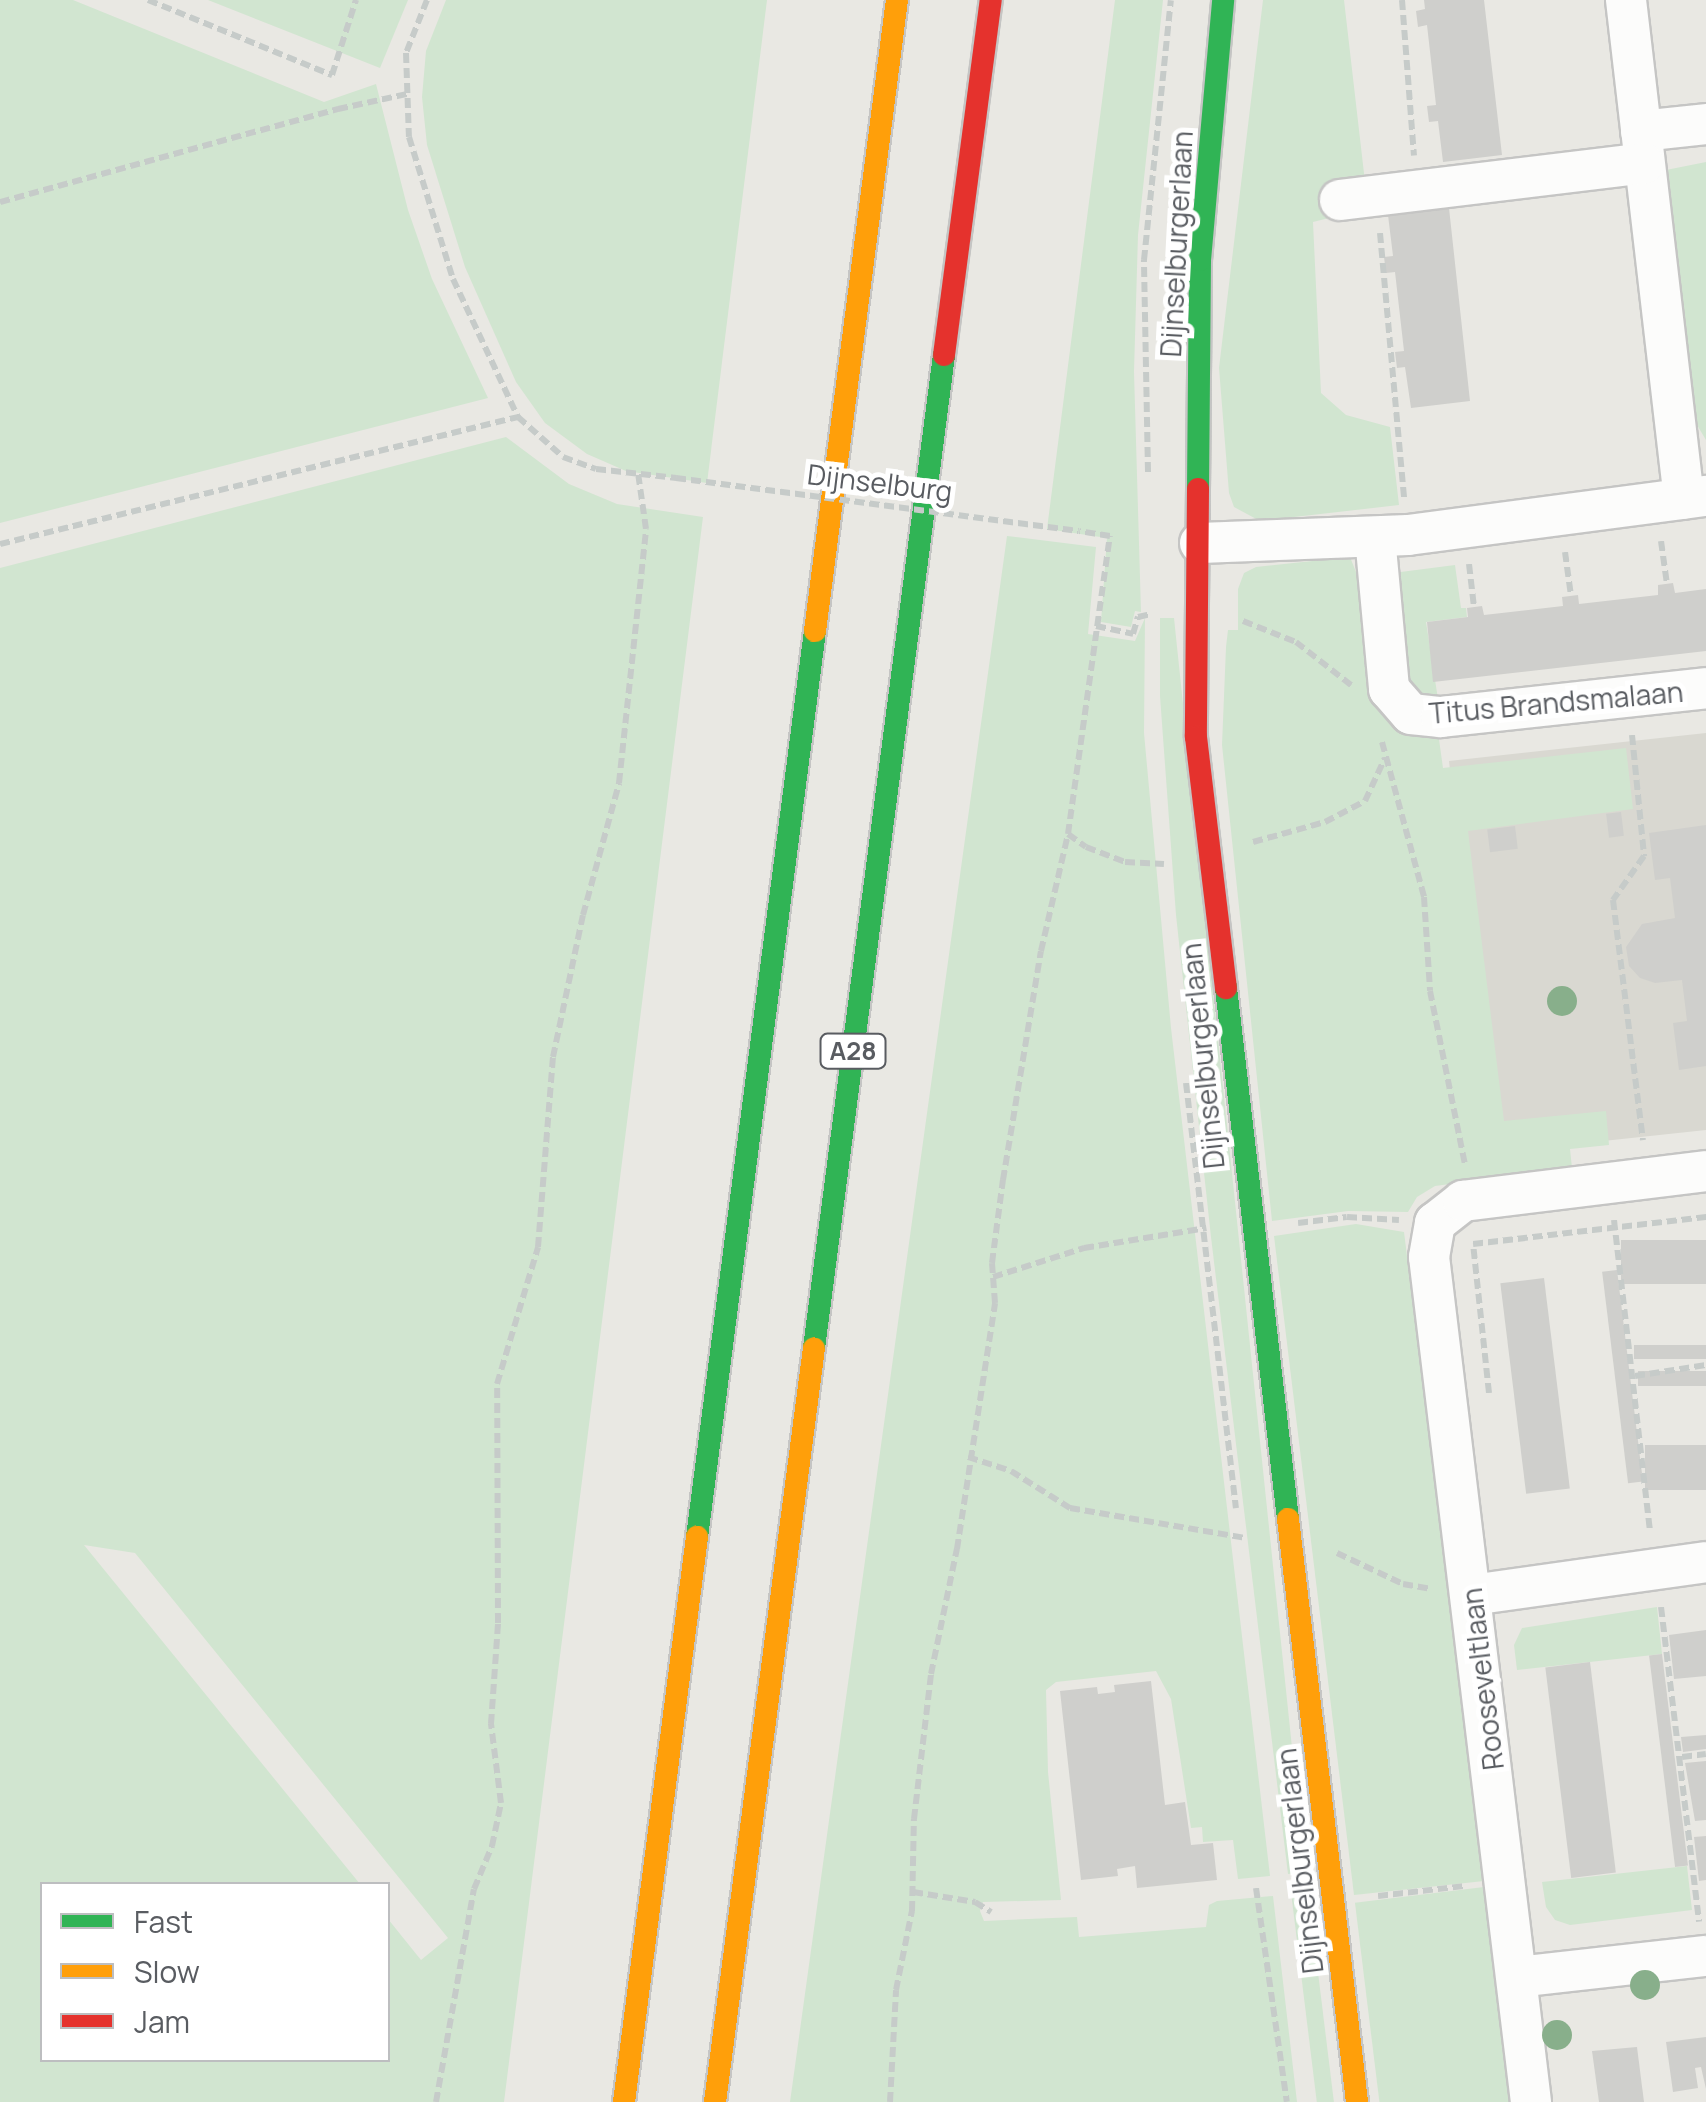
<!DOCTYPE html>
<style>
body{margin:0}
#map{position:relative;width:1706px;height:2102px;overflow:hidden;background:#e9e8e3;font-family:Manrope,sans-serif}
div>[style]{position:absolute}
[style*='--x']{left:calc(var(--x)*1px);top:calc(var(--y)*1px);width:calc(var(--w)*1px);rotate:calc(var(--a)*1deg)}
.education>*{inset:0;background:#d9d8d1}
.green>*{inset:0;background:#d1e5d0;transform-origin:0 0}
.building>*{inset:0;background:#cfcfcc;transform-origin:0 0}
.path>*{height:6px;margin-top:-3px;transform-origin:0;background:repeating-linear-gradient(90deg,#c6cbc9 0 10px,transparent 0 15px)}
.roads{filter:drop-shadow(2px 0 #c5c5c4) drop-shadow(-2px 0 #c5c5c4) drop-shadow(0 2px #c5c5c4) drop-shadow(0 -2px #c5c5c4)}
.street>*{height:40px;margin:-20px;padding:0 20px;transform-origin:20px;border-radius:20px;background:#fcfcfb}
.fast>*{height:22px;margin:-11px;padding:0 11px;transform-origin:11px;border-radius:11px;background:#30b455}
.slow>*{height:22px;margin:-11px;padding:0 11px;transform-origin:11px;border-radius:11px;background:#ff9f0a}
.jam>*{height:22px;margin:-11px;padding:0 11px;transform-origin:11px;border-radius:11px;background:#e5322d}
.path-bridge>*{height:6px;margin-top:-3px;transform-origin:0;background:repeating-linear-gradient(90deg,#c6cbc9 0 10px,transparent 0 15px)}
.trees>*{width:30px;height:30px;margin:-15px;border-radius:50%;background:#88af8b}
span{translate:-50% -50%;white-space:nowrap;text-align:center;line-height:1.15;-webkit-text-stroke:10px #fff;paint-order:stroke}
.shield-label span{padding:2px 8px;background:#fff;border:2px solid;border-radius:8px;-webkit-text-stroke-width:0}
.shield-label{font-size:25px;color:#595c61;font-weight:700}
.street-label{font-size:28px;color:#595c61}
.legend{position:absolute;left:40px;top:1882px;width:350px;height:180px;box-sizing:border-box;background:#fff;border:2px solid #bdbec0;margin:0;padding:12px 18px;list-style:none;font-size:30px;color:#595c61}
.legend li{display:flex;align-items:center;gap:20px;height:50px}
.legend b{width:50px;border:2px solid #bdbec0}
</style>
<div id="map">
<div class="education">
<div style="clip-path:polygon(1706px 733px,1706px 1130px,1491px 1153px,1449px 761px)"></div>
</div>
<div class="green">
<div style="clip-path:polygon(0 0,73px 0,324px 102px,376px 84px,408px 210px,432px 279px,488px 398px,0 523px)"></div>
<div style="clip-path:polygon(208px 0,408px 0,380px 68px)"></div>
<div style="clip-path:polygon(446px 0,767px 0,707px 483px,626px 471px,587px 454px,545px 423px,516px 382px,465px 267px,427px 145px,422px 97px,426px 51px)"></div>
<div style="clip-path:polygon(1115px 0,1163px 0,1138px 235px,1134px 372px,1141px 612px,1135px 611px,1131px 627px,1101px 622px,1107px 538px,1047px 529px)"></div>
<div style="clip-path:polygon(1263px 0,1344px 0,1365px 182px,1345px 214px,1313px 222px,1321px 393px,1346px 415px,1390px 427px,1399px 505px,1260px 521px,1234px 507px,1229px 493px,1219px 368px)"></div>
<div style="clip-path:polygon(1706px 162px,1706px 440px,1694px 420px,1666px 170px)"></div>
<div style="clip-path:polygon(evenodd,506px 437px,569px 484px,617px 504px,703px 517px,504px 2102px,0 2102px,0 568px,506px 437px,84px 1545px,135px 1553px,448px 1938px,421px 1960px,388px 1919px,388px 2060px,42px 2060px,42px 1884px,360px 1884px,84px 1545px)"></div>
<div style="clip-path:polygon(1007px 536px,1096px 547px,1088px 634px,1135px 641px,1145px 618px,1144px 733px,1171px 1028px,1270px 1876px,1238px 1879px,1233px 1840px,1203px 1842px,1202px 1827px,1191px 1828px,1171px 1699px,1156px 1671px,1056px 1682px,1046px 1690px,1048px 1772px,1061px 1900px,983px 1902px,980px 1911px,984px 1921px,1077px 1917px,1079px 1937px,1206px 1927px,1209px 1905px,1217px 1901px,1273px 1896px,1297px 2102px,790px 2102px)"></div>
<div style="clip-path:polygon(1350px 557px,1358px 577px,1368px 576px,1379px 678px,1437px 725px,1443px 768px,1626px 748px,1633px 809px,1468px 831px,1504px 1121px,1606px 1111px,1609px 1145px,1570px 1149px,1572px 1168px,1435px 1186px,1417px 1197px,1408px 1212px,1348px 1211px,1272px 1221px,1222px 745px,1226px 647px,1228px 630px,1238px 630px,1238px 589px,1244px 573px,1256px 567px)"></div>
<div style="clip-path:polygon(1455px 565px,1461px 608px,1466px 608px,1467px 617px,1426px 622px,1438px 699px,1410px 701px,1385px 574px)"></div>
<div style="clip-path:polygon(1160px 618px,1174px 618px,1305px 1872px,1288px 1874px,1211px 1237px,1176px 915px,1160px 696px)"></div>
<div style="clip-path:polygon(1356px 1224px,1404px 1232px,1484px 1881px,1354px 1895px,1274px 1236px)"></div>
<div style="clip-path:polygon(1657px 1607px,1662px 1654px,1517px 1670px,1514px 1645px,1522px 1628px)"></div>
<div style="clip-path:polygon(1687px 1866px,1692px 1910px,1570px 1925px,1555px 1920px,1546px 1907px,1542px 1882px)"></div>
<div style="left:1484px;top:1887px;width:217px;height:130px;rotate:83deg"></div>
<div style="left:1308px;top:1891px;width:213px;height:17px;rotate:83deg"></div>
</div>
<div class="building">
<div style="clip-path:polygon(1424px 0,1484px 0,1502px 155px,1443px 162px,1438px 121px,1429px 122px,1427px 106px,1436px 105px,1427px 25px,1418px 27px,1416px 11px,1425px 9px)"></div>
<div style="clip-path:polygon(1449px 208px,1470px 401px,1411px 408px,1405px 367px,1397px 368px,1395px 352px,1404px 351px,1395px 272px,1386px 273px,1384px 257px,1393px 256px,1388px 215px)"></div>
<div style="clip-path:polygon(1673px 583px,1675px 593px,1706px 589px,1706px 651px,1433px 682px,1427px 622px,1468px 617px,1467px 608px,1482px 606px,1484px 615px,1563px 606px,1562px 597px,1578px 595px,1579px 604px,1658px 595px,1658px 585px)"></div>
<div style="left:1621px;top:812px;width:24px;height:15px;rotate:83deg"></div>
<div style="clip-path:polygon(1706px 825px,1706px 1066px,1679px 1070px,1673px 1023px,1687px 1021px,1682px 980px,1655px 983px,1640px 978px,1629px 966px,1626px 947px,1642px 924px,1675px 918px,1670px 878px,1655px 880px,1649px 833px)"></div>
<div style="left:1515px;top:826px;width:23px;height:28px;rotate:83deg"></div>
<div style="left:1706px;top:1240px;width:44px;height:85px;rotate:90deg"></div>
<div style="left:1617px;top:1270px;width:213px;height:15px;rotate:83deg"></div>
<div style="left:1544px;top:1278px;width:212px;height:44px;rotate:83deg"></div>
<div style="left:1706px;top:1345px;width:14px;height:72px;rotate:90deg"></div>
<div style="left:1706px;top:1371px;width:15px;height:68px;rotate:90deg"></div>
<div style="left:1706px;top:1445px;width:45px;height:61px;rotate:90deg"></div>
<div style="clip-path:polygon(1706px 1630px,1706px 1676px,1674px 1679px,1669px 1635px)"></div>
<div style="left:1662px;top:1654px;width:213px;height:13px;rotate:83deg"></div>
<div style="left:1590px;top:1662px;width:212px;height:45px;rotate:83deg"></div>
<div style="clip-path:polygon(1151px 1681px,1165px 1805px,1185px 1802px,1191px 1845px,1213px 1843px,1217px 1880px,1137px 1888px,1135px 1866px,1117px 1869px,1118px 1876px,1081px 1880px,1060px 1691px,1097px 1687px,1098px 1694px,1115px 1692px,1114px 1685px)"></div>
<div style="clip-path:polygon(1706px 1735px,1706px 1749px,1683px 1752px,1681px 1737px)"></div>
<div style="clip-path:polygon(1706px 1761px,1706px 1820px,1695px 1821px,1685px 1763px)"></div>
<div style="clip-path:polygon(1706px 1836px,1706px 1880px,1699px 1881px,1694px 1837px)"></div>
<div style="clip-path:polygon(1706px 2037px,1706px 2089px,1701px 2067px,1695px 2068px,1698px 2088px,1673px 2092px,1666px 2042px)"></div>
<div style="clip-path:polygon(1637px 2047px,1644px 2102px,1599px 2102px,1592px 2051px)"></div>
</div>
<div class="path">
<div style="--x:148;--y:0;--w:199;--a:22.2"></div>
<div style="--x:332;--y:75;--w:79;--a:-72.3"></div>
<div style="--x:427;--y:0;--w:57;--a:111.6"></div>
<div style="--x:406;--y:53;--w:84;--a:88"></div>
<div style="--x:409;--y:137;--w:149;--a:72.8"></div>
<div style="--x:453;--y:279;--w:153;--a:64.8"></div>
<div style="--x:1402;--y:0;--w:156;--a:85.6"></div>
<div style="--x:0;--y:202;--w:351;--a:-15.4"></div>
<div style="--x:338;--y:109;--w:71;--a:-12.3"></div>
<div style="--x:1380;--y:233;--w:267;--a:84.8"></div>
<div style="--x:1148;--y:472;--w:212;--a:-91.1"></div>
<div style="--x:1144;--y:260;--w:261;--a:-84.1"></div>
<div style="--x:1661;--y:541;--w:43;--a:82.1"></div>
<div style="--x:0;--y:544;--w:533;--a:-13.78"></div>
<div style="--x:518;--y:417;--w:60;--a:41.6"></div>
<div style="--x:563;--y:457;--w:35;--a:20"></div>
<div style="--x:596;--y:469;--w:81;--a:6.4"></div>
<div style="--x:1565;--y:552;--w:44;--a:82.2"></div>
<div style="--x:1469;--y:564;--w:43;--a:83.4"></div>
<div style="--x:1243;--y:621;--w:57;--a:21.6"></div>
<div style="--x:1296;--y:642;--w:70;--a:38"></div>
<div style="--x:1096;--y:626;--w:38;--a:12"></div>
<div style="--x:1133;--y:634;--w:18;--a:-74"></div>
<div style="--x:1138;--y:617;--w:13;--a:-13"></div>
<div style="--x:1632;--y:735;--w:122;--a:84.3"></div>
<div style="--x:1644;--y:856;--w:54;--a:125.2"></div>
<div style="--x:1613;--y:900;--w:242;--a:82.9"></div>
<div style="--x:1382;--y:742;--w:161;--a:74.8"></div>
<div style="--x:1424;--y:897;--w:94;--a:86.3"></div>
<div style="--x:1430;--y:991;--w:177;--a:78.6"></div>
<div style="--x:1068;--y:834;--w:22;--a:36"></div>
<div style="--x:1086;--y:847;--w:42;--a:21"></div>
<div style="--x:1125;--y:862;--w:39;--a:3"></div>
<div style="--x:1253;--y:842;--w:75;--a:-15.5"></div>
<div style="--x:1325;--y:822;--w:45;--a:-27.7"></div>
<div style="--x:1365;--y:801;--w:47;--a:-65.1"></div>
<div style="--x:1186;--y:1083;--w:428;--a:83.3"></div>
<div style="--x:1614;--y:1220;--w:312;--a:83.4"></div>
<div style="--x:1298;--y:1223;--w:49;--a:-7"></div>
<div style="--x:1347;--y:1217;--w:52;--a:3.3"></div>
<div style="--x:993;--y:1277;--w:96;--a:-17.7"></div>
<div style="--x:1084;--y:1248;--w:124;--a:-9.3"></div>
<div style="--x:1635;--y:1376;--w:72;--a:-8.8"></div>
<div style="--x:1489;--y:1393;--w:150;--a:-96.1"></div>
<div style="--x:1473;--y:1244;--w:235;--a:-6.6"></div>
<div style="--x:968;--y:1457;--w:45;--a:18"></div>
<div style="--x:1011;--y:1471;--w:70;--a:32.1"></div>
<div style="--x:1070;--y:1508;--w:179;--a:9.7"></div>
<div style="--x:1337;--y:1553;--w:73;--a:25.2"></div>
<div style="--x:1403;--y:1584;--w:29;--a:10"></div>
<div style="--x:1661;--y:1607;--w:317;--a:83.1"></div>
<div style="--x:1682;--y:1757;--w:24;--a:-7"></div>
<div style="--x:1256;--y:1888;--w:216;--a:81.8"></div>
<div style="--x:913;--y:1892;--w:63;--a:9.2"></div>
<div style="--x:975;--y:1902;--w:19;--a:32"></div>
<div style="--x:1378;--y:1896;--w:88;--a:-6.6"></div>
<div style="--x:436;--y:2102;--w:216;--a:-79.9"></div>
<div style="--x:474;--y:1889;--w:47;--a:-67.3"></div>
<div style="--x:492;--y:1846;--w:44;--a:-78.2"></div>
<div style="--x:501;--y:1803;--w:80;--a:-97.2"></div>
<div style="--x:491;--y:1724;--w:101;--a:-86"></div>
<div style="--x:498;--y:1623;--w:239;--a:-90.2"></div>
<div style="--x:497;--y:1384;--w:143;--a:-73.3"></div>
<div style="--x:538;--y:1247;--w:191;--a:-85.5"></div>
<div style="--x:553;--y:1057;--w:145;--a:-78.1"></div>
<div style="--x:583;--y:915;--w:137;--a:-74.7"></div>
<div style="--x:619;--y:783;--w:255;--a:-83.9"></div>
<div style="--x:646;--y:529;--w:57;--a:-98.1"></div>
<div style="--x:890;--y:2102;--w:112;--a:-86.9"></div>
<div style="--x:896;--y:1990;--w:81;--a:-78.6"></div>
<div style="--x:912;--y:1911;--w:92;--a:-88.8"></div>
<div style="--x:914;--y:1819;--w:146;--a:-83.3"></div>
<div style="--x:931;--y:1674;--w:128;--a:-78.3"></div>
<div style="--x:957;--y:1549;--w:249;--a:-81.2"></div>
<div style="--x:995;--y:1303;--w:40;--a:-94.3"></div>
<div style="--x:992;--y:1263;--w:84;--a:-82.5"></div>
<div style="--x:1003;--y:1180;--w:232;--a:-80.6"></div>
<div style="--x:1041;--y:951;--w:120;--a:-77"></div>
<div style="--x:1068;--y:834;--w:301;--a:-82"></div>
<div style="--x:1110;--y:536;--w:31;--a:-171"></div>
</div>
<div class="roads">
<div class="street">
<div style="--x:1626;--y:0;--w:502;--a:83.37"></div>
<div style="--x:1641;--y:131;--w:65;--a:-6.1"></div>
<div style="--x:1340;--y:200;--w:306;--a:-6.9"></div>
<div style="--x:1375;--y:537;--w:153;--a:84.7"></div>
<div style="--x:1389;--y:689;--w:33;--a:49"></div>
<div style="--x:1411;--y:714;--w:30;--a:6"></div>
<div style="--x:1441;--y:717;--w:267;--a:-6.2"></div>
<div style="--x:1200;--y:543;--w:208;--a:-2.2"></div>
<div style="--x:1408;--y:535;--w:301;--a:-7.5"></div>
<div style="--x:1472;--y:1595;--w:236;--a:-8"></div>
<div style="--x:1518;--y:1977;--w:189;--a:-6.4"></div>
<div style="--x:1531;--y:2102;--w:851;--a:-96.88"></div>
<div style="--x:1429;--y:1257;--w:35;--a:-80"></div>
<div style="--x:1435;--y:1223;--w:36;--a:-38"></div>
<div style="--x:1463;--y:1201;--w:245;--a:-7"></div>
</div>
<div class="fast">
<div style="--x:1198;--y:489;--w:229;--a:-89.5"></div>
<div style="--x:1200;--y:260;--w:261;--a:-84.9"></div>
<div style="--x:1226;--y:988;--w:535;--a:83.34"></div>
<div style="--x:814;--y:1348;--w:1001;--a:-82.54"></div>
<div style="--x:697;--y:1537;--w:914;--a:-82.58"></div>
</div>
<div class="slow">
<div style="--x:815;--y:631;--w:636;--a:-82.6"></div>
<div style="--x:1288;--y:1519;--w:587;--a:83.25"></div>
<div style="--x:624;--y:2102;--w:570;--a:-82.64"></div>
<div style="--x:715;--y:2102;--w:760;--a:-82.52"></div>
</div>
<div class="jam">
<div style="--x:944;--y:355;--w:358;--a:-82.5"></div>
<div style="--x:1198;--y:489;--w:248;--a:90.5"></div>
<div style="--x:1196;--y:737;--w:253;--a:83.2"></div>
</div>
</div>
<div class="path-bridge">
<div style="--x:676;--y:478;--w:406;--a:7.5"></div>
</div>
<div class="trees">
<div style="left:1562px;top:1001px"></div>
<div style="left:1645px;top:1985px"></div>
<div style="left:1557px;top:2035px"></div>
</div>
<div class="shield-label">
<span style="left:853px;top:1051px">A28</span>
</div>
<div class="street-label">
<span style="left:1176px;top:244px;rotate:-87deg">Dijnselburgerlaan</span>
<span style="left:880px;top:482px;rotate:7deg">Dijnselburg</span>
<span style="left:1556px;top:702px;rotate:-5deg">Titus Brandsmalaan</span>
<span style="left:1202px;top:1056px;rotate:-96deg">Dijnselburgerlaan</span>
<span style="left:1482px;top:1679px;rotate:-97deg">Rooseveltlaan</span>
<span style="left:1299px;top:1861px;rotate:-97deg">Dijnselburgerlaan</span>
</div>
<ul class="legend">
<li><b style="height:12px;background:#30b455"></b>Fast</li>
<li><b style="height:12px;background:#ff9f0a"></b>Slow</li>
<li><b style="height:12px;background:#e5322d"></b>Jam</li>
</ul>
</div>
